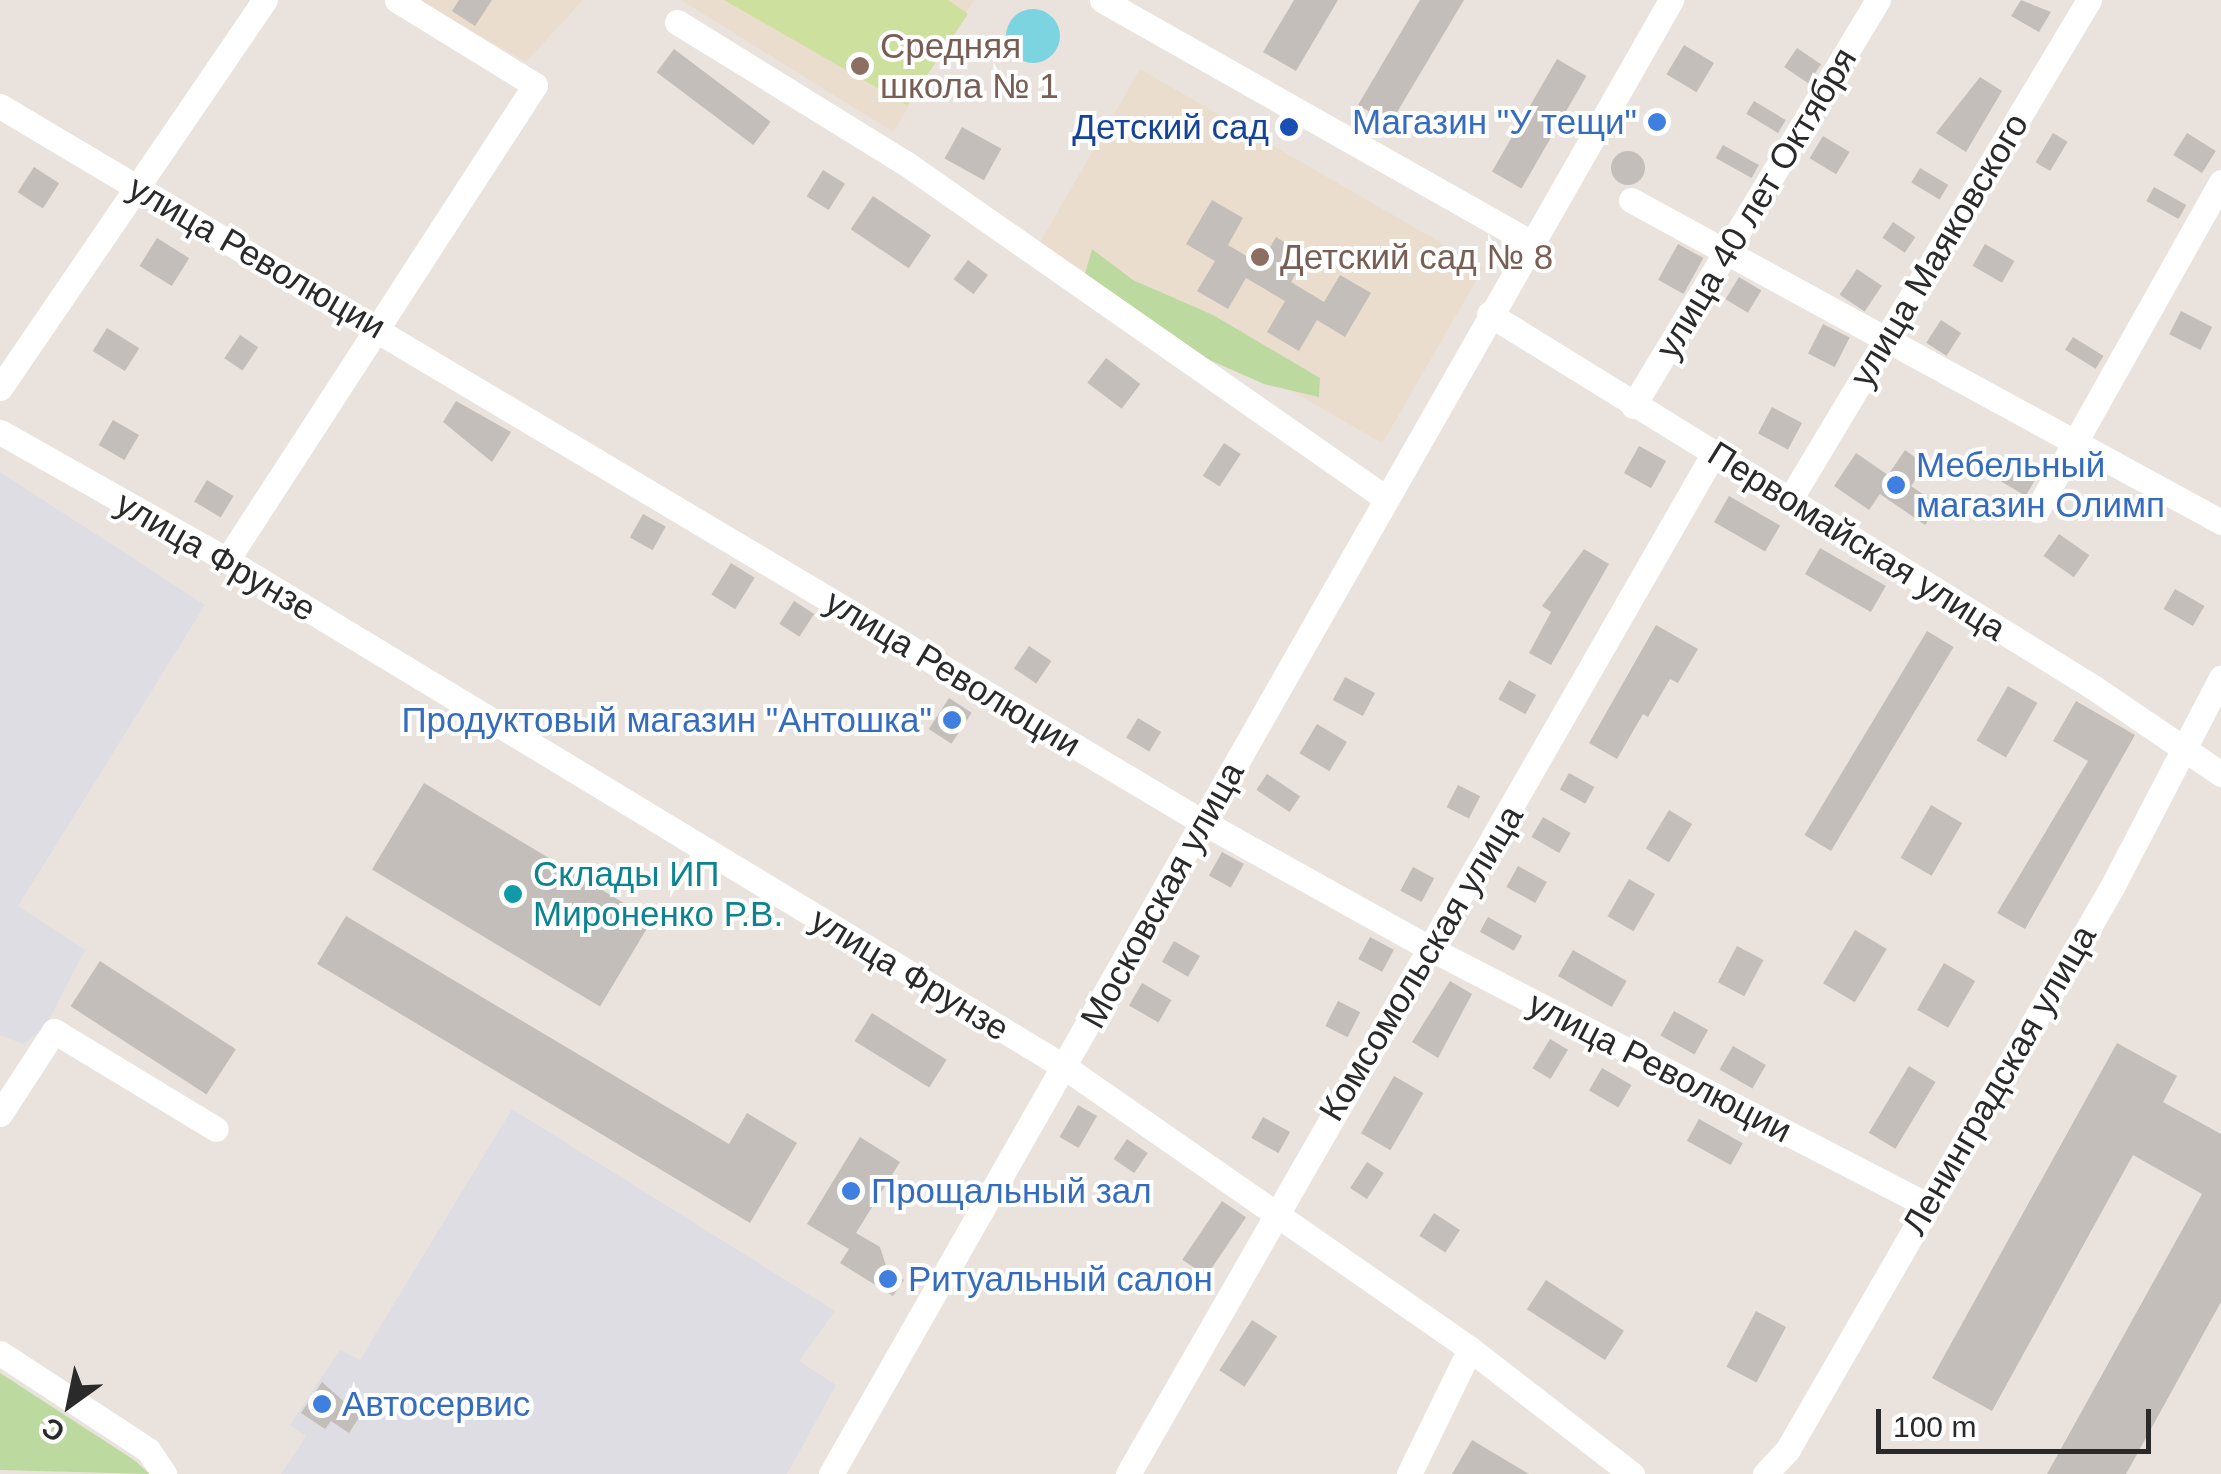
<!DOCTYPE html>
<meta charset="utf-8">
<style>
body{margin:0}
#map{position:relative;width:2221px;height:1474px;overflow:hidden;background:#eae3dd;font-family:Arial,sans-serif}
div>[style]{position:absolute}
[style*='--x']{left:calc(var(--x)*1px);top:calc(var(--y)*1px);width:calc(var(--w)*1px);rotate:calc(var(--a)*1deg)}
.industrial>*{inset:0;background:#dedde3}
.education>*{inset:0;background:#eaddce;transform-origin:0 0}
.green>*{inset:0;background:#bcdaa0}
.pitch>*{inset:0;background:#cee09d}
.water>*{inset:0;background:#7cd4e0}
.round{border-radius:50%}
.building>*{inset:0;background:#c3beb9;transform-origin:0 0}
.minor>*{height:25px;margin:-12.5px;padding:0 12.5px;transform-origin:12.5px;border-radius:12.5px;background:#fff}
.dots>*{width:28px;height:28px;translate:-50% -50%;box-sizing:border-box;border:5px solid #fff;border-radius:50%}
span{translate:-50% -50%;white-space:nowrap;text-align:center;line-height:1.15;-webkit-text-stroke:8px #fff;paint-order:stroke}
.education-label{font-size:35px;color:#785e54}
.left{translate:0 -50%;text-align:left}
.shop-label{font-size:35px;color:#366cbe}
.right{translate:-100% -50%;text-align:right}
.transit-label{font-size:35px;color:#164399}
.street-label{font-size:35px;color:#2a2a2a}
.culture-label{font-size:35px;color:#0d838f}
.north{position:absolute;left:20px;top:1354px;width:100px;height:100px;-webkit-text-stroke:8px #fff;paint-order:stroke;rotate:213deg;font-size:28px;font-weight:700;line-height:40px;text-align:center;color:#2a2a2a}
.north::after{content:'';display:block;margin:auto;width:35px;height:45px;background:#2a2a2a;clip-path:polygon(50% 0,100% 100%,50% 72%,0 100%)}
.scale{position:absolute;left:1876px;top:1409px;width:275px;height:45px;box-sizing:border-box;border:5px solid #2a2a2a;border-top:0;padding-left:12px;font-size:30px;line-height:35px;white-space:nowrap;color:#2a2a2a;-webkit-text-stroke:8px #fff;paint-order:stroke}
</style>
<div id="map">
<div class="industrial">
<div style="clip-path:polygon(0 472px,205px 605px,18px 906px,85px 950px,44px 1029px,23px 1044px,0 1035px)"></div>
<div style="clip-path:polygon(512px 1109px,835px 1311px,799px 1361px,836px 1385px,787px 1474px,281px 1474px,306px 1436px,290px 1425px,340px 1350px,360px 1360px)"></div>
</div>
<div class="education">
<div style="clip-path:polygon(418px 0,583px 0,526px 62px)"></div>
<div style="clip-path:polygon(681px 0,974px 0,893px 132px)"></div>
<div style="left:1140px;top:69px;width:397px;height:203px;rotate:30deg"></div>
</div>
<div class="green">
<div style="clip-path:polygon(1092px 249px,1133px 280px,1213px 315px,1320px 378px,1319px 397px,1264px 384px,1205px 358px,1085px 274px)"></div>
<div style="clip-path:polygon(0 1373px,134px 1460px,150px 1474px,0 1470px)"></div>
</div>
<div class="pitch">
<div style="clip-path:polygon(724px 0,948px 0,968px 14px,907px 105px)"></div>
</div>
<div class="water">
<div class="round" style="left:1006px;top:9px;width:54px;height:54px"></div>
</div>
<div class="building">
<div style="clip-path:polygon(459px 0,492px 0,475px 26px,452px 11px)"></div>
<div style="clip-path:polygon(1294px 0,1338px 0,1296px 71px,1263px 52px)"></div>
<div style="clip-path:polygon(1420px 0,1464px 0,1390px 124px,1358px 105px)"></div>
<div style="clip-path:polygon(2021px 0,2051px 12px,2039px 32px,2011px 16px)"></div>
<div style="left:1684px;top:45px;width:35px;height:34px;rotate:31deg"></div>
<div style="left:1797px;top:48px;width:29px;height:23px;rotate:34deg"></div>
<div style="left:674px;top:49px;width:121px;height:29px;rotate:37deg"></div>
<div style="left:1557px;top:59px;width:34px;height:130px;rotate:30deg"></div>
<div style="clip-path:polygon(1980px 77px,2002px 91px,1966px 152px,1936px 133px)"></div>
<div style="left:1754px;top:101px;width:37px;height:15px;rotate:31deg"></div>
<div style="left:962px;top:127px;width:45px;height:36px;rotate:29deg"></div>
<div style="left:2053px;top:133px;width:17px;height:34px;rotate:31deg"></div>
<div style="left:2187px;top:133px;width:34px;height:26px;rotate:32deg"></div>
<div style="left:1823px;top:136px;width:31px;height:26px;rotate:31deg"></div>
<div style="left:1723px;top:145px;width:41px;height:15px;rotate:29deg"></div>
<div class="round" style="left:1611px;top:151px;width:34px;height:34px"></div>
<div style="left:34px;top:167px;width:30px;height:30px;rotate:33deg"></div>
<div style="left:1920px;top:168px;width:33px;height:17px;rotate:31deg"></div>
<div style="left:823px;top:170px;width:26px;height:31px;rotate:32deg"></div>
<div style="left:2154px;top:187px;width:37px;height:16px;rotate:29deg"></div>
<div style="left:873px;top:196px;width:70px;height:40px;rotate:34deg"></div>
<div style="clip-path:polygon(1212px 200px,1243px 218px,1228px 245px,1260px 264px,1276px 237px,1306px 255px,1291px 282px,1324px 302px,1340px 275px,1371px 293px,1345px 337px,1317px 320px,1299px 351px,1267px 332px,1285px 301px,1246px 278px,1228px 309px,1197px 291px,1215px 261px,1186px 244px)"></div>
<div style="left:1893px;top:222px;width:27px;height:19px;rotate:34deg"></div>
<div style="left:157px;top:238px;width:38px;height:33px;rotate:32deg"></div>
<div style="left:1678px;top:244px;width:29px;height:41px;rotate:29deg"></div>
<div style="left:1985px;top:244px;width:34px;height:25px;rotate:30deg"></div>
<div style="left:968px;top:260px;width:25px;height:24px;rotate:37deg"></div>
<div style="left:1857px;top:269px;width:30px;height:31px;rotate:34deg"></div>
<div style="left:1739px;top:277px;width:26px;height:26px;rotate:31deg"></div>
<div style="left:2181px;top:311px;width:35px;height:26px;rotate:27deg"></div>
<div style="left:1941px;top:320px;width:24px;height:27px;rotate:33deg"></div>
<div style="left:1823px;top:324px;width:30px;height:33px;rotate:27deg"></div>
<div style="left:107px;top:328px;width:38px;height:27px;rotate:32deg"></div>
<div style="left:240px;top:335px;width:22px;height:28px;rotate:34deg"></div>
<div style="left:2073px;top:337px;width:36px;height:15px;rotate:32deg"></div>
<div style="left:1106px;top:358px;width:43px;height:31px;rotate:37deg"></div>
<div style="clip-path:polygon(456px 401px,511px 432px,492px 462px,443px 422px)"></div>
<div style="left:1772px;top:407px;width:34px;height:30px;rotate:28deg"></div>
<div style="left:113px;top:420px;width:30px;height:29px;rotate:30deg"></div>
<div style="left:1224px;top:443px;width:20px;height:39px;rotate:33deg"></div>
<div style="left:1639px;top:446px;width:31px;height:31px;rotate:29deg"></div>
<div style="clip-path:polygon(1905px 450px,1926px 465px,1911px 486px,1939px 505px,1925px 525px,1880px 494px,1869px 510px,1834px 486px,1856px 453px,1888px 475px)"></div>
<div style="left:2015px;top:457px;width:29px;height:28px;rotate:31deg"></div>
<div style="left:207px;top:480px;width:31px;height:25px;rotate:31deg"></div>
<div style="left:1729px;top:496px;width:59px;height:30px;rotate:30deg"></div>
<div style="left:643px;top:514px;width:26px;height:27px;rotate:29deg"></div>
<div style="left:2059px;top:534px;width:37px;height:27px;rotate:35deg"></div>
<div style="left:1820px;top:548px;width:76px;height:30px;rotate:30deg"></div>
<div style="clip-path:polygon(1584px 549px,1609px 564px,1551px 665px,1529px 653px,1551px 612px,1542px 606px)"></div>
<div style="left:731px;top:563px;width:28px;height:37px;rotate:32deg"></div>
<div style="left:2175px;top:589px;width:34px;height:23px;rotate:30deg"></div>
<div style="left:794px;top:601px;width:24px;height:27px;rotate:33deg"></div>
<div style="clip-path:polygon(1656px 625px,1698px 649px,1678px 683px,1670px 679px,1648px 717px,1643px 714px,1617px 759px,1589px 743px)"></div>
<div style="left:1927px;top:631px;width:31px;height:238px;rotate:31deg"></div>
<div style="left:1029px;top:646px;width:27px;height:27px;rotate:34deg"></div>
<div style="left:1345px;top:677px;width:34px;height:26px;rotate:28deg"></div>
<div style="left:1509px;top:680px;width:31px;height:22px;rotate:29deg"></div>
<div style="left:2008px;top:686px;width:34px;height:63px;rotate:30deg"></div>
<div style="left:949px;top:698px;width:27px;height:37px;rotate:33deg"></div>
<div style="clip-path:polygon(2076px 701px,2135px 735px,2025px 929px,1997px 913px,2088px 761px,2053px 741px)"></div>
<div style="left:1138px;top:718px;width:27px;height:23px;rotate:31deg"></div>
<div style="left:1317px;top:724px;width:35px;height:34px;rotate:31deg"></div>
<div style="left:1569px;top:773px;width:29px;height:19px;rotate:29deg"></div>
<div style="left:1267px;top:774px;width:40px;height:19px;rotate:34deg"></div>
<div style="left:424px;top:783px;width:266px;height:101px;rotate:31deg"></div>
<div style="left:1458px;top:785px;width:25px;height:25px;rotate:27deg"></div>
<div style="left:1931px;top:805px;width:36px;height:61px;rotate:30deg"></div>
<div style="left:1669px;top:810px;width:27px;height:45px;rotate:31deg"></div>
<div style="left:1543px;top:817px;width:32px;height:23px;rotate:30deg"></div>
<div style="left:1222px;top:852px;width:25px;height:27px;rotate:29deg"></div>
<div style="left:1518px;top:866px;width:33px;height:24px;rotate:29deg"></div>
<div style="left:1413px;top:867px;width:24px;height:27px;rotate:28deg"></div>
<div style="left:1629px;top:879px;width:30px;height:43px;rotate:30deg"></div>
<div style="clip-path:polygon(346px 916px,729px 1144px,747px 1113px,797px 1143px,750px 1223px,317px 964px)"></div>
<div style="left:1488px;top:917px;width:39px;height:17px;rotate:29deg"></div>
<div style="left:1855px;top:930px;width:37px;height:62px;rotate:31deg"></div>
<div style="left:1370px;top:937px;width:27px;height:25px;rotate:28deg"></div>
<div style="left:1174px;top:941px;width:30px;height:24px;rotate:30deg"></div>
<div style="left:1737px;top:946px;width:30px;height:41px;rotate:28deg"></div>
<div style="left:1573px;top:950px;width:62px;height:30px;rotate:30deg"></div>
<div style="left:100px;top:961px;width:162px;height:54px;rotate:33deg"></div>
<div style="left:1944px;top:963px;width:36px;height:54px;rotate:30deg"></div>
<div style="clip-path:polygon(1450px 981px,1472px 994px,1438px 1058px,1412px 1042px)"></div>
<div style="left:1142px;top:983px;width:34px;height:26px;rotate:30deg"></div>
<div style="left:1338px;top:1001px;width:25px;height:28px;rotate:27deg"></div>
<div style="left:1674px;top:1011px;width:39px;height:28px;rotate:29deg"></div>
<div style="left:872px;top:1013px;width:88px;height:33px;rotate:32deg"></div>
<div style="left:1550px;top:1039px;width:21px;height:34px;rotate:31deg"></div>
<div style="clip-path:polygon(2117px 1043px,2177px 1076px,2163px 1102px,2221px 1134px,2221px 1302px,2126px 1474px,2047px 1474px,2202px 1194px,2133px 1155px,1992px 1411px,1932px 1378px)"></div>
<div style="left:1733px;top:1046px;width:38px;height:27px;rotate:30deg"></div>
<div style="left:1909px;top:1066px;width:31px;height:78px;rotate:31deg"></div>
<div style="left:1602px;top:1068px;width:34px;height:26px;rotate:30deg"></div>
<div style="left:1394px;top:1076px;width:34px;height:66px;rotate:30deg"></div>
<div style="left:1078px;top:1105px;width:22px;height:37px;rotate:30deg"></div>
<div style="left:1263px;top:1117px;width:31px;height:24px;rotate:29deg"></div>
<div style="left:1699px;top:1119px;width:50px;height:25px;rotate:29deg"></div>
<div style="clip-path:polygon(860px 1137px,900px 1162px,856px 1233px,880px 1247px,887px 1269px,904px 1280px,893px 1296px,840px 1263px,849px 1249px,807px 1224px)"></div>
<div style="left:1127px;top:1139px;width:25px;height:24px;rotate:34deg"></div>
<div style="left:1367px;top:1162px;width:20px;height:31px;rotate:33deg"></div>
<div style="left:1222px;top:1201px;width:29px;height:71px;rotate:34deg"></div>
<div style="left:1434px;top:1213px;width:31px;height:27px;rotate:33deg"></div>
<div style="left:1546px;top:1280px;width:93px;height:35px;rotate:33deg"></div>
<div style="left:1756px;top:1311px;width:34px;height:63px;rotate:28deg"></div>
<div style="left:1252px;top:1320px;width:30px;height:60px;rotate:33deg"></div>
<div style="clip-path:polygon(322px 1382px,360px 1416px,349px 1433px,331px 1421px,325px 1429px,301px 1413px)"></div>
<div style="clip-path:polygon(1472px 1440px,1529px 1474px,1452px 1474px)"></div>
</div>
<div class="minor">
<div style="--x:1102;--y:0;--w:494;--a:29.5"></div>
<div style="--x:677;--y:22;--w:267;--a:31.7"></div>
<div style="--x:904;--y:162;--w:585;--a:34.91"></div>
<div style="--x:0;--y:106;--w:1398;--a:30.77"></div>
<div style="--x:1201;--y:821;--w:265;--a:29.1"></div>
<div style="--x:1433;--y:950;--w:554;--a:27.31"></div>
<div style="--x:1631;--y:200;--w:672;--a:28.62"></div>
<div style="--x:1489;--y:314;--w:710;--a:31.7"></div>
<div style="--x:2093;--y:687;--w:155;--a:34.2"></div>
<div style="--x:0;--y:388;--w:470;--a:-55.7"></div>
<div style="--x:1633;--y:406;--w:474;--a:-58.9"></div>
<div style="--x:0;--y:432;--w:261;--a:29.4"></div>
<div style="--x:227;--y:560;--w:981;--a:31.19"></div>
<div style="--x:1066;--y:1068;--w:492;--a:34.8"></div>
<div style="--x:1470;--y:1349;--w:205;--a:37.7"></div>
<div style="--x:1789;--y:501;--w:584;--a:-59.09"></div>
<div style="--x:2037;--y:510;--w:376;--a:-60.7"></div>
<div style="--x:227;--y:560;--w:566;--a:-57.04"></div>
<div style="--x:535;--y:85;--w:162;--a:-148.4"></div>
<div style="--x:0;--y:1114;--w:99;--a:-57"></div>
<div style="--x:54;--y:1031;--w:189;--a:31.2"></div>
<div style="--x:0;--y:1353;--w:177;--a:33.2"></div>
<div style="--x:148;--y:1450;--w:29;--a:56"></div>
<div style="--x:831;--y:1474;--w:1697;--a:-60.32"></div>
<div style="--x:1128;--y:1474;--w:1177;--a:-60.15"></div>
<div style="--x:1409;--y:1474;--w:139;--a:-64"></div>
<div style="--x:1765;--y:1474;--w:34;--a:-47"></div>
<div style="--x:1788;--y:1449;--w:649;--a:-60.04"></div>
<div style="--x:2112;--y:887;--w:236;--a:-62.5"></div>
</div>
<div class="dots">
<div style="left:860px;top:66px;background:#8d6e63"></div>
<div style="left:1657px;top:122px;background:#3f7fe0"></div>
<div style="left:1289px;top:127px;background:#1a4fb4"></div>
<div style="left:1260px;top:257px;background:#8d6e63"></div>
<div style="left:1896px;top:485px;background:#3f7fe0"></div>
<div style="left:952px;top:720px;background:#3f7fe0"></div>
<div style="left:513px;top:894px;background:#0f9aa8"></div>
<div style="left:851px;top:1191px;background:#3f7fe0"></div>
<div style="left:888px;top:1279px;background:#3f7fe0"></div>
<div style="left:322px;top:1404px;background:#3f7fe0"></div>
</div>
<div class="education-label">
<span class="left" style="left:880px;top:66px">Средняя<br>школа № 1</span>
<span class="left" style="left:1280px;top:257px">Детский сад № 8</span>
</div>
<div class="shop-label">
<span class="right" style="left:1637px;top:122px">Магазин "У тещи"</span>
<span class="left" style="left:1916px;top:485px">Мебельный<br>магазин Олимп</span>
<span class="right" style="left:932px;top:720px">Продуктовый магазин "Антошка"</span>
<span class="left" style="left:871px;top:1191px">Прощальный зал</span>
<span class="left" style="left:908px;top:1279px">Ритуальный салон</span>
<span class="left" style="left:342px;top:1404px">Автосервис</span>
</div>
<div class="transit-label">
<span class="right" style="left:1269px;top:127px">Детский сад</span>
</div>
<div class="street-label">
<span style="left:1756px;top:203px;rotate:-59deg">улица 40 лет Октября</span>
<span style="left:1939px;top:250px;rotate:-59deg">улица Маяковского</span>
<span style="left:257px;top:257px;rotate:30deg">улица Революции</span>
<span style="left:1857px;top:541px;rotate:32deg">Первомайская улица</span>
<span style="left:216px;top:556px;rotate:30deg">улица Фрунзе</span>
<span style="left:953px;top:673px;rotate:31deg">улица Революции</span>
<span style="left:1162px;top:895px;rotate:-61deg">Московская улица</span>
<span style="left:1421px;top:963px;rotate:-59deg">Комсомольская улица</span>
<span style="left:910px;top:974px;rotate:31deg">улица Фрунзе</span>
<span style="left:1660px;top:1067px;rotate:27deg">улица Революции</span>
<span style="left:1999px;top:1080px;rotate:-60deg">Ленинградская улица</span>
</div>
<div class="culture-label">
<span class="left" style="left:533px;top:894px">Склады ИП<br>Мироненко Р.В.</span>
</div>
<div class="north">С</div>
<div class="scale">100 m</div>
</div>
